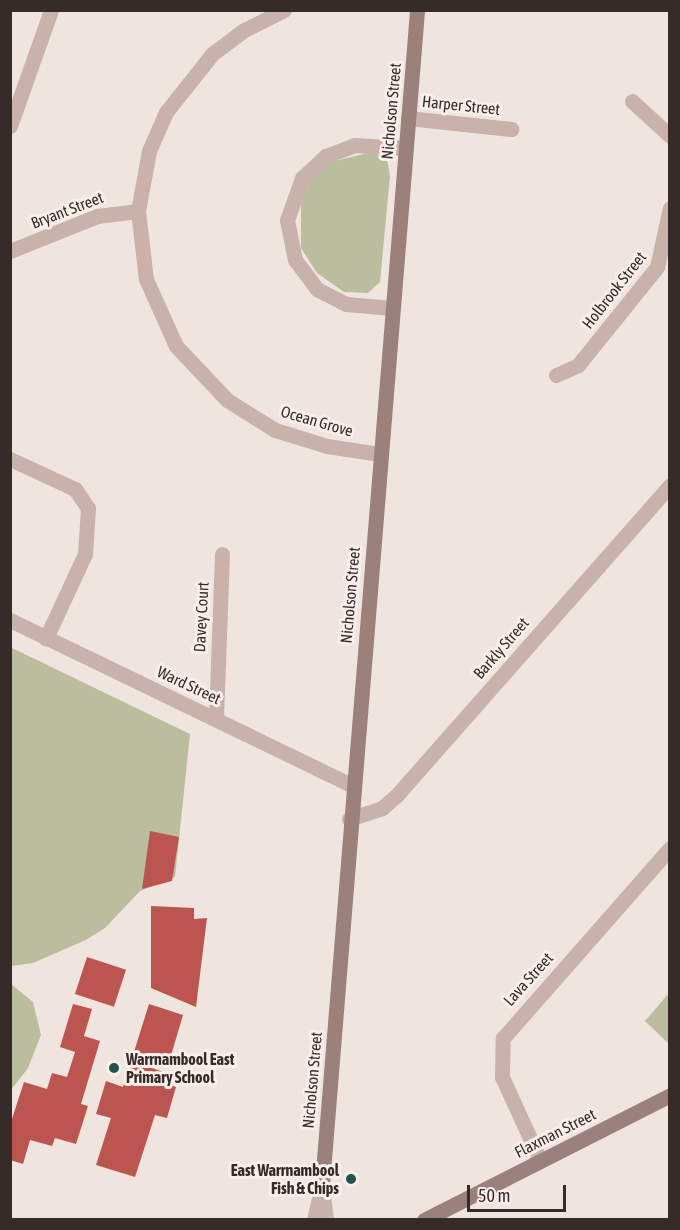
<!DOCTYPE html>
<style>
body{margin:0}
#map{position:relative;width:680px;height:1230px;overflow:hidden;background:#f0e4de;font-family:"Asap Condensed",sans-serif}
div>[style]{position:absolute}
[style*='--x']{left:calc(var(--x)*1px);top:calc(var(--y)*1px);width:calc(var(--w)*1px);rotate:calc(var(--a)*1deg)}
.green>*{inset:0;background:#babe9f}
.building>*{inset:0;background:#bc5550;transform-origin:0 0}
.street>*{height:15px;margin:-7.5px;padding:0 7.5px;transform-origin:7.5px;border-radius:7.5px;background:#c8b2ab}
.secondary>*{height:15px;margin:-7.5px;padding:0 7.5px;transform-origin:7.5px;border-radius:7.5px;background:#9b817c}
.dots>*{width:16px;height:16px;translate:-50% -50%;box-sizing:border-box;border:3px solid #f8efea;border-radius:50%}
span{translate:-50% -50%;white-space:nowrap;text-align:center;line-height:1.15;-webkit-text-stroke:6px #f8efea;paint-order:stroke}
.street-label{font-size:16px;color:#362b29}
.poi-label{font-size:16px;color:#362b29;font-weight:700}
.left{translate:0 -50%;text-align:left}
.right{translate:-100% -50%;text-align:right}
.frame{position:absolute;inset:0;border:12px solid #362b29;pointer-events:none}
.scale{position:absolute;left:467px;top:1185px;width:99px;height:27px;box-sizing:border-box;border:3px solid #362b29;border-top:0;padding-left:8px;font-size:18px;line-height:21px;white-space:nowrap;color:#362b29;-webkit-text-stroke:4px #f8efea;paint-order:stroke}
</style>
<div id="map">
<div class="green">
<div style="clip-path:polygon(373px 152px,387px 159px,390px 176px,380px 282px,368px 293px,344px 292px,317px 273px,301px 248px,301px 200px,310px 181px,330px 162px)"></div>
<div style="clip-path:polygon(10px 647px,190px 734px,175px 877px,140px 891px,105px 928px,86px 940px,33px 963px,11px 966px)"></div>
<div style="clip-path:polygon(11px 984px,33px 1002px,41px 1035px,28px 1068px,11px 1090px)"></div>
<div style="clip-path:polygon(669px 993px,669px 1044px,645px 1021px)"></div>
</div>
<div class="building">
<div style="clip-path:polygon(150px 831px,179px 837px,172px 881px,142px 889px)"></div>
<div style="clip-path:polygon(151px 906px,194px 908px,194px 919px,207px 918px,196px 1007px,151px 988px)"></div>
<div style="left:87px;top:957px;width:41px;height:39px;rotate:18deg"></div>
<div style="clip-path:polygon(73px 1004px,92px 1009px,84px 1036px,100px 1041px,81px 1104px,88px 1106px,76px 1144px,55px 1138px,52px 1146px,30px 1140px,23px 1164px,10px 1160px,10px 1125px,24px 1082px,47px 1089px,52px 1073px,67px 1077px,75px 1052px,60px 1047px)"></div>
<div style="clip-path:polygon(149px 1004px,183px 1015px,170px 1059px,156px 1055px,152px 1068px,166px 1073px,164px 1082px,176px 1087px,167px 1118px,155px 1115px,135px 1177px,96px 1165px,111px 1118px,96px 1114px,106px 1081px,123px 1087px)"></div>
</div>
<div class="street">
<div style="--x:284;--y:10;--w:45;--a:153.4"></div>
<div style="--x:244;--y:30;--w:39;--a:143"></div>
<div style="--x:213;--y:53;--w:75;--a:128.5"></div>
<div style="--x:166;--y:112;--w:43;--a:113.6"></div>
<div style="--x:149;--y:151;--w:61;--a:100.4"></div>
<div style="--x:138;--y:211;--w:68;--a:83.3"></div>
<div style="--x:146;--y:279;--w:73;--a:65.9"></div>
<div style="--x:176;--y:346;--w:74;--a:46.6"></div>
<div style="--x:227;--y:400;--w:57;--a:32"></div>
<div style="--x:275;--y:430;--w:54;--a:17.1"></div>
<div style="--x:327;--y:446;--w:54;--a:8.6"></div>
<div style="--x:632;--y:101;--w:52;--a:42.6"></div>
<div style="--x:408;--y:118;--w:104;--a:6.1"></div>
<div style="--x:10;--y:126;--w:123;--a:-70.5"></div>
<div style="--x:10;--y:251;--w:94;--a:-21.9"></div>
<div style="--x:97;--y:216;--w:41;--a:-7"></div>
<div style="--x:392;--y:308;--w:46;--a:-175"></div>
<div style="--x:346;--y:304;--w:33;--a:-153"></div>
<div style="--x:317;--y:289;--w:36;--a:-127"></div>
<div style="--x:295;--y:260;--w:41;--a:-101.3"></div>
<div style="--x:287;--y:220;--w:45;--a:-70.3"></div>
<div style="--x:302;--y:178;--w:33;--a:-43"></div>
<div style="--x:326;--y:156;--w:30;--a:-21"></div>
<div style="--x:354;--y:145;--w:51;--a:3.4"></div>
<div style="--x:556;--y:375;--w:24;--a:-24"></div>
<div style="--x:578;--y:365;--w:126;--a:-51.1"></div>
<div style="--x:657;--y:267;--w:60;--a:-77.6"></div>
<div style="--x:10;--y:459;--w:72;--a:24.8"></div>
<div style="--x:75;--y:489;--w:23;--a:56"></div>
<div style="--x:88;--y:508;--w:46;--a:93.7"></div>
<div style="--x:85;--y:554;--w:93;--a:114.9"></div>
<div style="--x:10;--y:620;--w:380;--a:25.8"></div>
<div style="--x:216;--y:718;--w:164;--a:-87.9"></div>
<div style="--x:349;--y:819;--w:35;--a:-18"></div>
<div style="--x:382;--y:808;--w:18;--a:-41"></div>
<div style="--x:396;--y:796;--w:414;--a:-48.6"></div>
<div style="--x:540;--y:1160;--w:91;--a:-114.6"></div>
<div style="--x:502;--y:1077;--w:39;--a:-89"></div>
<div style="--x:503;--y:1038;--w:253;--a:-48.7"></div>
<div style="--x:323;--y:1195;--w:25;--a:83"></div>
<div style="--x:314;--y:1220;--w:37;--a:-77"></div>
</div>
<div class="secondary">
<div style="--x:322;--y:1184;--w:1178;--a:-85.37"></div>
<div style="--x:424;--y:1220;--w:276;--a:-26.9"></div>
</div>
<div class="dots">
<div style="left:114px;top:1068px;background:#22544d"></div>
<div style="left:351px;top:1179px;background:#22544d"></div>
</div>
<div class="street-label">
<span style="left:461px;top:105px;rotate:6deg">Harper Street</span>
<span style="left:391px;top:111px;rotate:-85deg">Nicholson Street</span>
<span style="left:67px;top:210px;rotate:-21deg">Bryant Street</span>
<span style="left:614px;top:290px;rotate:-52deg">Holbrook Street</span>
<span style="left:317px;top:421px;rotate:16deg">Ocean Grove</span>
<span style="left:350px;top:595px;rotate:-85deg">Nicholson Street</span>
<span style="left:201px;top:617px;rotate:-87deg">Davey Court</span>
<span style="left:501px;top:648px;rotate:-49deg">Barkly Street</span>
<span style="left:189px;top:685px;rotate:25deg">Ward Street</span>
<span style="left:528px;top:979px;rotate:-48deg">Lava Street</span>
<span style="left:312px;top:1080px;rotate:-85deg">Nicholson Street</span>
<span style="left:555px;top:1133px;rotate:-27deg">Flaxman Street</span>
</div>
<div class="poi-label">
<span class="left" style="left:126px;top:1068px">Warrnambool East<br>Primary School</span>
<span class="right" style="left:339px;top:1179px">East Warrnambool<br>Fish &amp; Chips</span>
</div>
<div class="frame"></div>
<div class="scale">50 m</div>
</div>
